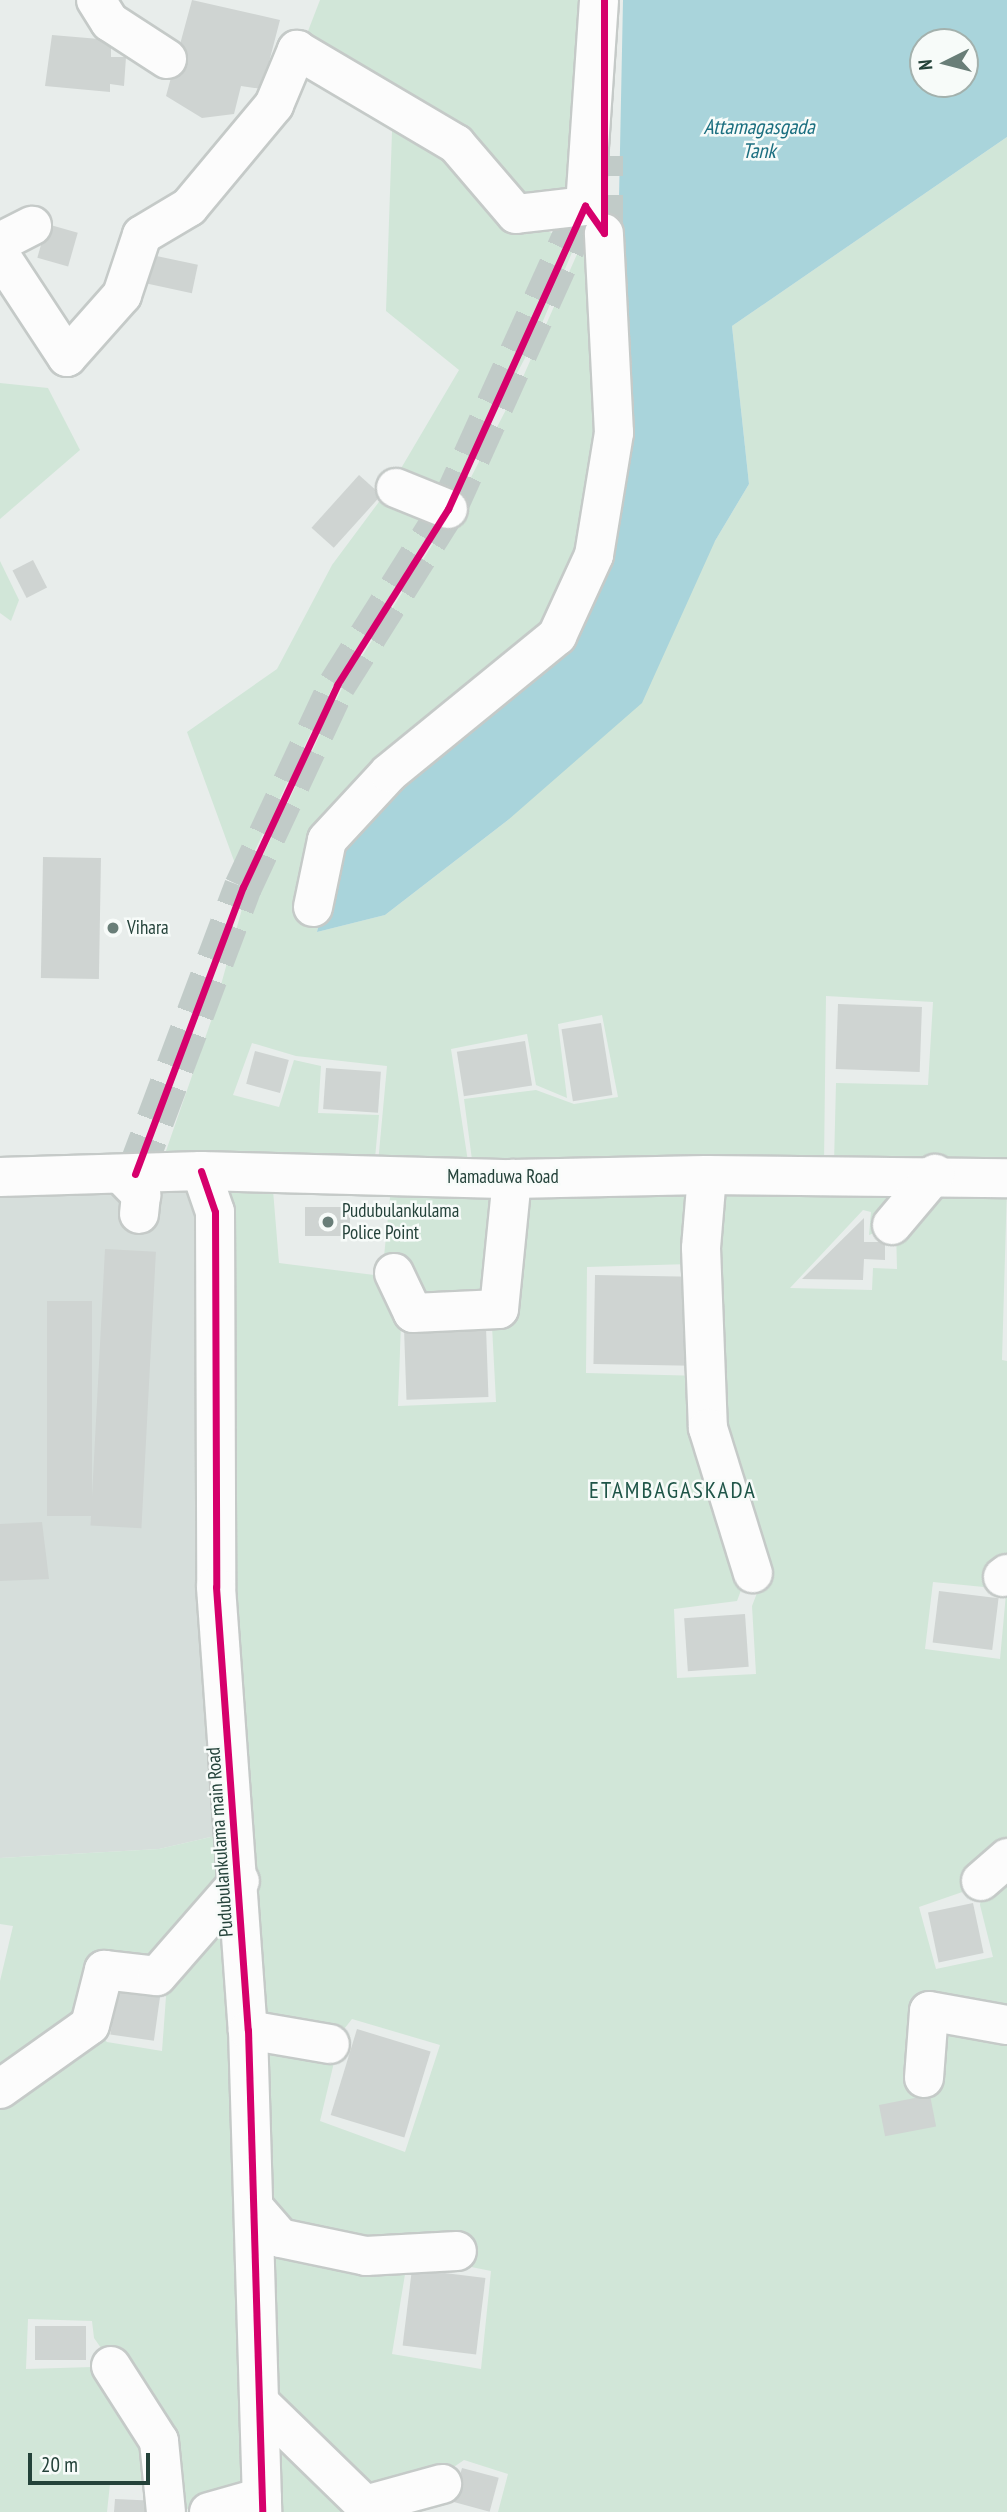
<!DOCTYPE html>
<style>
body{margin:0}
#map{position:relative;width:1007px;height:2512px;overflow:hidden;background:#e8edeb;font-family:"PT Sans Narrow",sans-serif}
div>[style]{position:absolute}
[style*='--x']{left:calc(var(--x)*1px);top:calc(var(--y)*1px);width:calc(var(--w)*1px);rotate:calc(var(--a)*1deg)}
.built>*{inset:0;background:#d6dedb}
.green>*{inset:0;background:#d1e6d8}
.water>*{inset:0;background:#a9d4db}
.building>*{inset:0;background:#cfd4d2;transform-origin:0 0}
.minor-tunnel>*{height:38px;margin-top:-19px;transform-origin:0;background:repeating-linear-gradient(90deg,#c1cbc8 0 38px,transparent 0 57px)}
.roads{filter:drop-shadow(2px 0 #c5cac8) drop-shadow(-2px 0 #c5cac8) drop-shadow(0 2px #c5cac8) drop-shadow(0 -2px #c5cac8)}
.minor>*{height:38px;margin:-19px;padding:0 19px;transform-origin:19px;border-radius:19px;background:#fcfcfc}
.cycleway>*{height:7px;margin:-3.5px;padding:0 3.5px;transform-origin:3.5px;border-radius:3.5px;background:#d6006c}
.dots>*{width:19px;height:19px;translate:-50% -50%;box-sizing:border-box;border:4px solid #f7fbf9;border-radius:50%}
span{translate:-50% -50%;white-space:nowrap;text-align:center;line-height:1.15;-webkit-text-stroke:5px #f7fbf9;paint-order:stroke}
.poi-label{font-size:19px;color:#24423a}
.left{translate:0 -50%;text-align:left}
.street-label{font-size:19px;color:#24423a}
.water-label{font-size:21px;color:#1c6f80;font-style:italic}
.quarter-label{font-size:23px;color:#1f5548;letter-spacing:2px}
.north{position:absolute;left:909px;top:28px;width:70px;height:70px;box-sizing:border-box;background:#f7fbf9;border:2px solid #a3b1ad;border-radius:50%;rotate:264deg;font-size:19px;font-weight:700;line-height:28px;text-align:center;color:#24423a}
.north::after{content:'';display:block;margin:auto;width:24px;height:32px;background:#697e78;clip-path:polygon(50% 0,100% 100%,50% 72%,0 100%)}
.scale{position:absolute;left:28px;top:2453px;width:122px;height:32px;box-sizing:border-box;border:4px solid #24423a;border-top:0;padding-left:9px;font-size:21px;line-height:24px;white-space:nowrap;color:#24423a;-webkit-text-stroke:5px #f7fbf9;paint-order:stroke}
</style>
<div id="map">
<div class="built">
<div style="clip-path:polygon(212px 1187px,228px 1833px,159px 1849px,0 1858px,0 1189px)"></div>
</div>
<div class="green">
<div style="clip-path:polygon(320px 0,595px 0,582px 189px,568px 232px,518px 209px,303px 44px)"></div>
<div style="clip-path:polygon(393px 102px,513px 217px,576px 243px,537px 335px,448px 505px,333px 686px,241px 880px,187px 732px,277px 669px,332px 565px,390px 487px,459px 370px,386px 311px)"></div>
<div style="clip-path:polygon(1007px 137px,1007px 1169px,834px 1163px,836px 1083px,928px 1085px,933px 1002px,826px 996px,824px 1164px,474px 1175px,464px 1099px,536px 1090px,574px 1104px,618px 1097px,602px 1015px,558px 1024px,567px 1098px,536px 1085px,527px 1034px,451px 1049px,470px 1175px,377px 1174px,387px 1066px,296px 1056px,252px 1043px,233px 1095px,279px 1107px,294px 1060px,321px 1066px,318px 1113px,379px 1115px,374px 1169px,158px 1174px,211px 1021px,248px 887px,342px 688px,453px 512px,523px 377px,596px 211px,606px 430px,586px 552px,548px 630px,321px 911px,317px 932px,385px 915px,508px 820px,715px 541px,749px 484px,732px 326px)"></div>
<div style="clip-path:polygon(0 383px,48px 388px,80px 450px,0 519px)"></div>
<div style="clip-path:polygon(0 561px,19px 600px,11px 621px,0 613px)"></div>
<div style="clip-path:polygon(919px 1183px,880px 1231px,869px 1235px,871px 1212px,863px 1210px,790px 1288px,872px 1290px,873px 1268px,897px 1269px,896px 1229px,937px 1184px,1007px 1187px,1002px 1360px,1007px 1361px,1007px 1562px,994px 1588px,933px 1582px,925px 1649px,1000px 1659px,1007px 1583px,1007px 1845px,971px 1889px,919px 1907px,936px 1969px,993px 1957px,980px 1905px,982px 1888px,1007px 1867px,1007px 2014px,936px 2022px,1007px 2032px,1007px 2512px,498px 2512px,508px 2474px,464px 2460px,445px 2473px,368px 2496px,267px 2402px,265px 2234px,406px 2268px,392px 2354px,481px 2369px,491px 2271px,283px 2229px,262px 2209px,257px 2041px,336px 2054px,320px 2121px,405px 2152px,440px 2045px,352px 2019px,337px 2038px,254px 2023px,224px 1596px,227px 1184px,273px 1190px,279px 1263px,382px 1276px,391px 1188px,507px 1185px,493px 1303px,401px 1323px,398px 1406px,496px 1402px,492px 1326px,517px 1185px,699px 1188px,690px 1264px,587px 1267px,586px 1373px,703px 1376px,746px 1577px,737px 1601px,674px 1609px,677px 1678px,756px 1674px,752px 1606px,762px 1580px,716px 1429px,711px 1186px)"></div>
<div style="clip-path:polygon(228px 1833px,233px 1875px,83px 2023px,0 2076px,0 1981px,13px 1926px,0 1924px,0 1858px,159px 1849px)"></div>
<div style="clip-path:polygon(231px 1900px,247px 2208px,255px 2492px,179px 2511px,164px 2438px,94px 2338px,92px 2321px,28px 2319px,26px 2369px,93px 2367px,151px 2442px,155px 2486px,110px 2484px,107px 2512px,0 2512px,0 2100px,96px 2031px,107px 2042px,162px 2051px,167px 1983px)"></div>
<div style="clip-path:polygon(269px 2423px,355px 2512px,268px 2512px)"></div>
</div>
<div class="water">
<div style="clip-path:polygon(evenodd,623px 0,1007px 0,1007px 137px,732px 326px,749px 484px,715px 541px,642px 703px,508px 820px,385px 915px,317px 932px,337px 841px,563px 640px,630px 455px,619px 199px,623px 0,923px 42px,965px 42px,965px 84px,923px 84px,923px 42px)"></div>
</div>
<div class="building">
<div style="clip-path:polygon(192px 0,280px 20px,262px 89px,241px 86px,234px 114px,202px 118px,166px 96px)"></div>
<div style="clip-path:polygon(52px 35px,111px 40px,111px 57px,126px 57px,124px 86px,110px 84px,110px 92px,45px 86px)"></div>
<div style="left:47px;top:224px;width:32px;height:35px;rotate:16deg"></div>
<div style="left:147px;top:254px;width:52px;height:29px;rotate:12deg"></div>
<div style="left:359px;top:475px;width:30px;height:71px;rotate:42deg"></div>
<div style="left:33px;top:560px;width:31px;height:23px;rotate:63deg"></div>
<div style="left:43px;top:857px;width:58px;height:121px;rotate:1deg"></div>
<div style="left:838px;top:1004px;width:84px;height:65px;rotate:2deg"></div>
<div style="left:601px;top:1023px;width:73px;height:40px;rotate:81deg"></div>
<div style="left:525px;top:1041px;width:45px;height:69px;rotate:81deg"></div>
<div style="left:255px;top:1051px;width:35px;height:34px;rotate:15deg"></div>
<div style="left:326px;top:1068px;width:55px;height:41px;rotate:4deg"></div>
<div style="left:305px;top:1207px;width:45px;height:29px"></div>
<div style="clip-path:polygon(864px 1218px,864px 1242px,885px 1242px,885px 1260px,864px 1259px,863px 1280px,802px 1279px)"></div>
<div style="left:105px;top:1249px;width:51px;height:277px;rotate:3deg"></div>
<div style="left:595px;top:1275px;width:98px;height:89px;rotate:1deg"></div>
<div style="left:47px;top:1301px;width:45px;height:215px"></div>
<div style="left:486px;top:1327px;width:70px;height:82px;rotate:88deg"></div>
<div style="clip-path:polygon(42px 1522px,49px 1579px,0 1581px,0 1524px)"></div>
<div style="left:939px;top:1591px;width:60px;height:52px;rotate:7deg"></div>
<div style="left:745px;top:1614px;width:53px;height:61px;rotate:86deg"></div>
<div style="left:973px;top:1903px;width:51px;height:46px;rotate:78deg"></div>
<div style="left:117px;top:1987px;width:44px;height:48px;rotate:8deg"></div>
<div style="left:357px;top:2029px;width:77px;height:90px;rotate:17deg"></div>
<div style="left:930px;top:2095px;width:32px;height:52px;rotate:79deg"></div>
<div style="left:412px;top:2269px;width:74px;height:77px;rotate:7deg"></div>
<div style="left:35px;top:2326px;width:51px;height:34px"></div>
<div style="left:462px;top:2468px;width:38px;height:35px;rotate:15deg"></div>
<div style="clip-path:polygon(115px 2499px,159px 2501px,158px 2512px,114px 2512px)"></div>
</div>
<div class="minor-tunnel">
<div style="--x:135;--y:1174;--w:307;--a:-69.4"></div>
<div style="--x:243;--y:887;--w:223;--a:-65"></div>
<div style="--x:337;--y:685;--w:208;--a:-57.8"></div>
<div style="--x:448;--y:509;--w:333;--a:-65.7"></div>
<div style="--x:585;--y:206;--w:33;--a:55"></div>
<div style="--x:604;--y:233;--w:77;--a:-90"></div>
</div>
<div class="roads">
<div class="minor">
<div style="--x:96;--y:0;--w:26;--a:58"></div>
<div style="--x:110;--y:22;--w:68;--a:33"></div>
<div style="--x:0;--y:242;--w:36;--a:-27"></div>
<div style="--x:0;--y:255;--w:122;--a:56.7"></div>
<div style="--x:67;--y:357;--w:83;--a:-48.4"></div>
<div style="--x:122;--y:295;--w:63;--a:-71.6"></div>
<div style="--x:142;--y:235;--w:55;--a:-30.8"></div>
<div style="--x:189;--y:207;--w:133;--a:-50.2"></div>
<div style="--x:274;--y:105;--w:60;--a:-67.3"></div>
<div style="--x:297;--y:50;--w:185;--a:30.6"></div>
<div style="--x:456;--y:144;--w:92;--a:49.4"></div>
<div style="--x:516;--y:214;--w:69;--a:-6.6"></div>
<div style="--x:585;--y:206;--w:206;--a:-86.1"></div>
<div style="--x:396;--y:488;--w:56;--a:22"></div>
<div style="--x:313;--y:907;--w:68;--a:-78.2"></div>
<div style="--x:327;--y:840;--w:91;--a:-47.2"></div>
<div style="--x:389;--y:773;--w:217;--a:-39.2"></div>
<div style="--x:557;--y:636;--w:89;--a:-65.4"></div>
<div style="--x:594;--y:555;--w:124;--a:-80.7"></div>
<div style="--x:614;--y:433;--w:200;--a:-92.9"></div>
<div style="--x:201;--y:1171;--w:43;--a:71.1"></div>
<div style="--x:215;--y:1212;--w:375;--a:89.8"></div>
<div style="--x:216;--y:1587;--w:444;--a:85.9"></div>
<div style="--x:248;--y:2030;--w:482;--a:88.3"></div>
<div style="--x:122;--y:1175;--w:28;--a:46"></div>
<div style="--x:141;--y:1195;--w:19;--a:96"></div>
<div style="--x:707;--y:1175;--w:73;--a:94.7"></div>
<div style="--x:701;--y:1248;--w:180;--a:87.8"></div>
<div style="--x:708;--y:1428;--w:152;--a:72.8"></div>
<div style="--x:0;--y:1177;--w:201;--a:-1.7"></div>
<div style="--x:201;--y:1171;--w:311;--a:1.5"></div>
<div style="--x:512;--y:1179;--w:195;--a:-1.2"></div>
<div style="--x:707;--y:1175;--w:300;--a:0.6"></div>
<div style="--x:892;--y:1225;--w:67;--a:-49.9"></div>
<div style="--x:394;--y:1273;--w:44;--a:64.6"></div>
<div style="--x:413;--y:1313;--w:86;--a:-2.7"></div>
<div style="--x:499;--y:1309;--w:131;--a:-84.3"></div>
<div style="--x:1003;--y:1577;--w:5;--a:-37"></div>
<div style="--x:981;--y:1881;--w:35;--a:-41"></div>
<div style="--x:248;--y:2030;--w:83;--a:9.7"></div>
<div style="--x:924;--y:2078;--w:67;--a:-85.7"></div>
<div style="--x:929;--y:2011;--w:79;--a:10.2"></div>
<div style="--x:0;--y:2089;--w:110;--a:-35.4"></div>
<div style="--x:90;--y:2025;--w:57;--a:-75.7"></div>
<div style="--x:104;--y:1970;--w:53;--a:6.5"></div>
<div style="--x:157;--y:1976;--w:126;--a:-48.9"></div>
<div style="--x:256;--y:2210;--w:37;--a:49"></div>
<div style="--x:280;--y:2238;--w:88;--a:11.8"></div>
<div style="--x:366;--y:2256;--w:91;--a:-3.1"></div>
<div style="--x:111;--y:2366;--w:89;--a:57.4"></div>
<div style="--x:159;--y:2441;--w:71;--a:84.4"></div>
<div style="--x:261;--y:2404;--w:145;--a:44.2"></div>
<div style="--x:365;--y:2505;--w:80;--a:-15.3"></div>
<div style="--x:209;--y:2512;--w:55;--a:-15.8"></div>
</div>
</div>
<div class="cycleway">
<div style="--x:201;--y:1171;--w:43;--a:71.1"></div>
<div style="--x:215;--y:1212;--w:375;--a:89.8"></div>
<div style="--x:216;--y:1587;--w:444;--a:85.9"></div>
<div style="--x:248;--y:2030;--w:482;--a:88.3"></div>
<div style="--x:135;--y:1174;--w:307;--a:-69.4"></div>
<div style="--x:243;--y:887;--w:223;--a:-65"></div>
<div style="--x:337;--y:685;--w:208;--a:-57.8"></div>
<div style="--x:448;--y:509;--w:333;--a:-65.7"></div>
<div style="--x:585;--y:206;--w:33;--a:55"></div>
<div style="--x:604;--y:233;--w:233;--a:-90"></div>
</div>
<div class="dots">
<div style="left:113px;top:928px;background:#697e78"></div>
<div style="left:328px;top:1222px;background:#697e78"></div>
</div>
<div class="poi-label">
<span class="left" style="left:127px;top:928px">Vihara</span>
<span class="left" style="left:342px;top:1222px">Pudubulankulama<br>Police Point</span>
</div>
<div class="street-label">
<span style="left:503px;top:1177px">Mamaduwa Road</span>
<span style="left:220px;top:1842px;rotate:-94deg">Pudubulankulama main Road</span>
</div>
<div class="water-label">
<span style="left:759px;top:139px">Attamagasgada<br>Tank</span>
</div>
<div class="quarter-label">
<span style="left:673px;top:1490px">ETAMBAGASKADA</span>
</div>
<div class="north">N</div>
<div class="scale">20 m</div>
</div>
